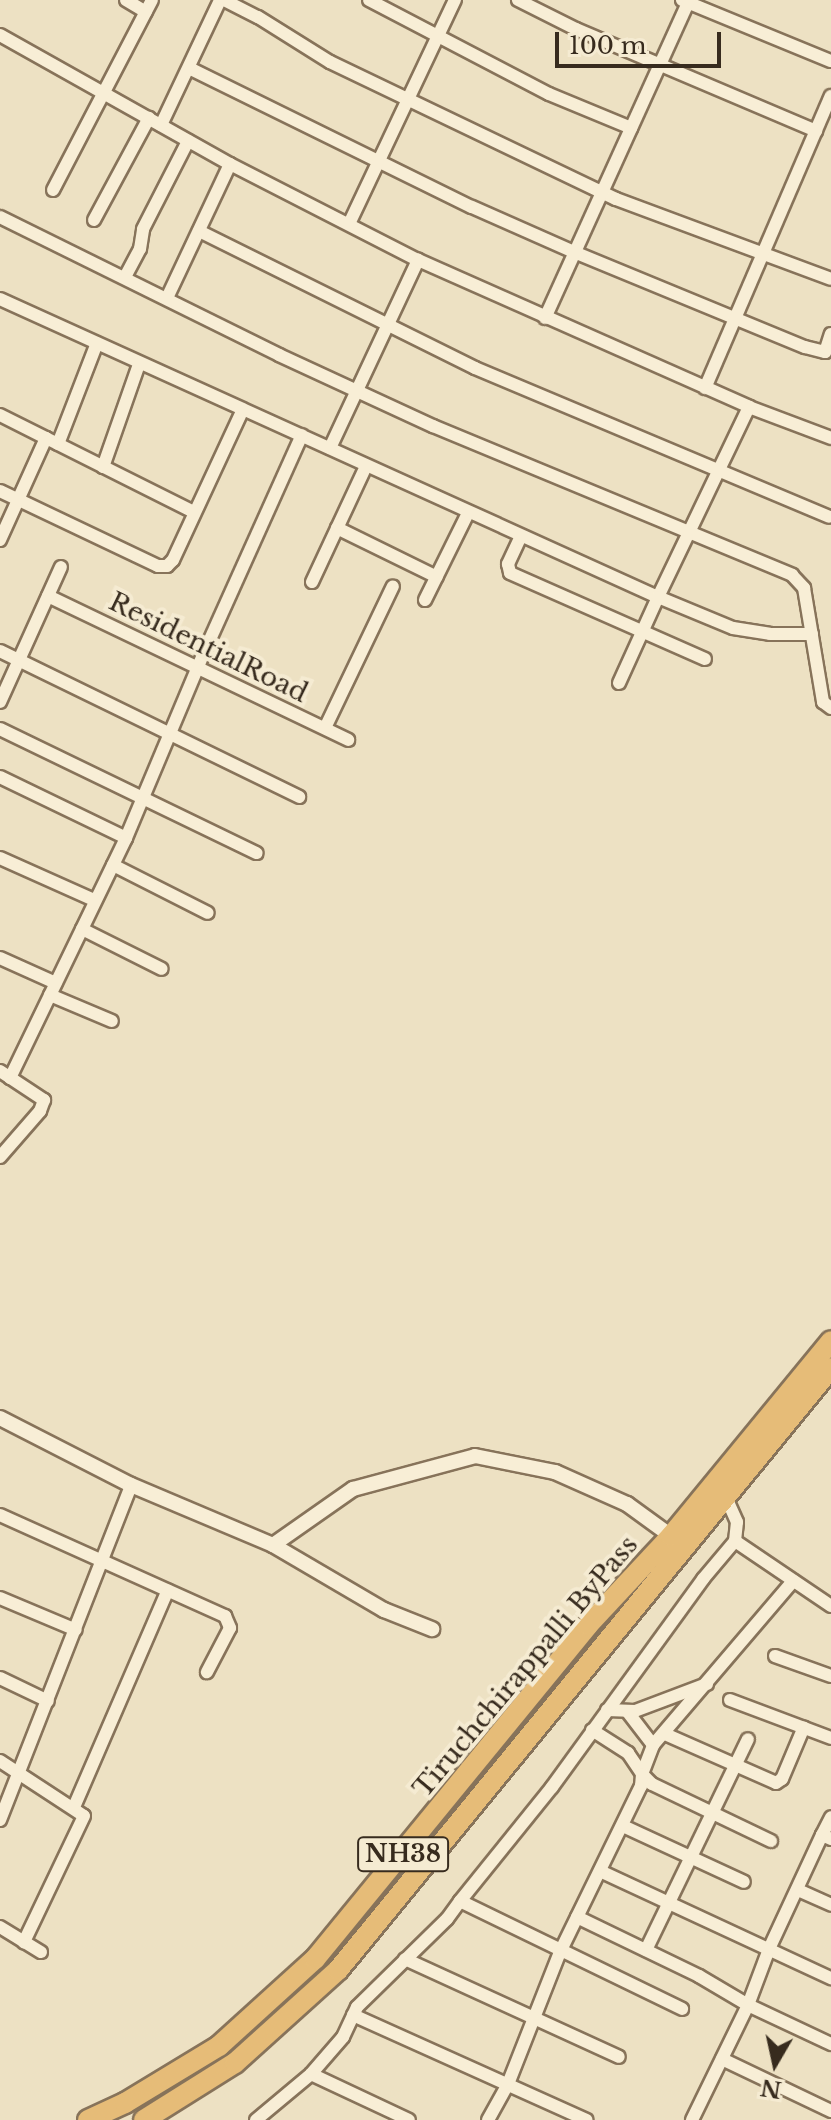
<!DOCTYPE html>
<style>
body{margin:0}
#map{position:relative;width:831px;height:2120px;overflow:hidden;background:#ede1c3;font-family:"Libre Baskerville",serif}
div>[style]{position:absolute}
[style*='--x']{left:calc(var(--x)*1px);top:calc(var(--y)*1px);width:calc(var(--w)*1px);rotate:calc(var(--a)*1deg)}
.roads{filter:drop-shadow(2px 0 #87735a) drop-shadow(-2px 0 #87735a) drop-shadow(0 2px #87735a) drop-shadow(0 -2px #87735a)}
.minor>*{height:12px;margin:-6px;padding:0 6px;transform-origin:6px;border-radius:6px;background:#f8eed6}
.tertiary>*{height:14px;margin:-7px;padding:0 7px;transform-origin:7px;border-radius:7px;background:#f8eed6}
.trunk>*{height:20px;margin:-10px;padding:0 10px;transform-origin:10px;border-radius:10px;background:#e6bc78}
span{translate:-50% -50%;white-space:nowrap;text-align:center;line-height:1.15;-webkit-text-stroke:8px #f5ebd2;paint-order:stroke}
.shield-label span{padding:2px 6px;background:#f5ebd2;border:2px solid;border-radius:6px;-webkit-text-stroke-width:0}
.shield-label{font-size:24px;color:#372b1e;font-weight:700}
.street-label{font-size:26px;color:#372b1e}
.north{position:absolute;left:735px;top:2024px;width:80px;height:80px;-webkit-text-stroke:6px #f5ebd2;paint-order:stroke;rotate:189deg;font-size:22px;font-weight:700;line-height:32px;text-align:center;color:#372b1e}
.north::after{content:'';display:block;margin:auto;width:28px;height:36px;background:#372b1e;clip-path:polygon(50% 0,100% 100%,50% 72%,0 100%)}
.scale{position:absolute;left:555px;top:32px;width:166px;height:36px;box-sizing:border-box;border:4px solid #372b1e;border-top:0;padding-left:10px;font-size:24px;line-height:28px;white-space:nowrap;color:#372b1e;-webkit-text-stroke:6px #f5ebd2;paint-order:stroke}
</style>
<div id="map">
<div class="roads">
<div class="minor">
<div style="--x:126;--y:0;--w:23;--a:31"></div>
<div style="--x:224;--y:0;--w:38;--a:27"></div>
<div style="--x:258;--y:17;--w:85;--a:32"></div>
<div style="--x:330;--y:62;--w:317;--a:25.6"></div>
<div style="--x:616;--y:199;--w:229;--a:20.4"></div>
<div style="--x:369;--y:0;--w:203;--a:27.6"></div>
<div style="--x:549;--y:94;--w:89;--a:22.5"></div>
<div style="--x:518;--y:0;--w:65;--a:26.6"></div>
<div style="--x:576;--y:29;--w:261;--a:23"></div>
<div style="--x:682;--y:0;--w:161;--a:22.3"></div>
<div style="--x:0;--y:35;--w:264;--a:29.3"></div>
<div style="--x:230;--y:164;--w:211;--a:27.1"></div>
<div style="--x:418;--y:260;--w:362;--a:23.9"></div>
<div style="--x:749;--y:407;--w:88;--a:20.7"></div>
<div style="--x:189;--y:68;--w:315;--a:26.2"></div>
<div style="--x:472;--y:207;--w:111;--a:23.8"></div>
<div style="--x:574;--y:252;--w:250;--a:22.4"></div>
<div style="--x:805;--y:347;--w:21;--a:14"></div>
<div style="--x:825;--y:352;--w:19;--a:-72"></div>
<div style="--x:161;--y:125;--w:138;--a:-64.7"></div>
<div style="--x:53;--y:190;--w:214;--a:-62.5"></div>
<div style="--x:0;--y:217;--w:311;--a:26.3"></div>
<div style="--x:279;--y:355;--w:170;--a:24.8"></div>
<div style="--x:433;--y:426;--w:389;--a:22.5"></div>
<div style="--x:792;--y:575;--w:18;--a:47"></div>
<div style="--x:804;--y:588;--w:116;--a:80.5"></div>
<div style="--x:823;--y:702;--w:10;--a:37"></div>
<div style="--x:94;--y:220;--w:116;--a:-61.7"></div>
<div style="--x:349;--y:224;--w:248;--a:-64.7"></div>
<div style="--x:199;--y:231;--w:308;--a:26.4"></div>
<div style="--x:475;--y:368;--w:384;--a:22.8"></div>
<div style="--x:125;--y:277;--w:32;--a:-62"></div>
<div style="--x:140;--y:249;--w:20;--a:-81"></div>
<div style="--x:143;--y:229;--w:99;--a:-62.9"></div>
<div style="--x:167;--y:298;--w:148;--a:-64.8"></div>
<div style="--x:0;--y:299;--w:722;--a:24.37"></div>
<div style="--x:658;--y:597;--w:211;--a:-64.4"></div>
<div style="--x:545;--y:318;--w:349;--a:-65.6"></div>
<div style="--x:705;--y:388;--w:318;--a:-66.7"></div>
<div style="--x:0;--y:415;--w:51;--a:26.6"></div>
<div style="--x:46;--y:438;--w:112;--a:114.3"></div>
<div style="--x:46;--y:438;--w:165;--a:26.6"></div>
<div style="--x:58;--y:444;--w:108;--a:-68.9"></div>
<div style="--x:330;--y:448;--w:208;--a:-64.9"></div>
<div style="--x:103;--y:467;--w:109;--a:-70.7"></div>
<div style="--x:0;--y:491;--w:175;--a:25.4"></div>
<div style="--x:158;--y:566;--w:9;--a:0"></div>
<div style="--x:167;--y:566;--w:8;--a:-45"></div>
<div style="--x:173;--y:560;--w:166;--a:-65.1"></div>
<div style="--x:337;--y:528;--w:111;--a:26.1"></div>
<div style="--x:521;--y:536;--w:31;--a:115"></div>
<div style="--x:508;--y:564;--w:9;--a:77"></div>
<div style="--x:510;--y:573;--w:213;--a:23.8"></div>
<div style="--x:312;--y:582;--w:128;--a:-65"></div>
<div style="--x:48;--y:596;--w:333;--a:25.6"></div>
<div style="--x:425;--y:600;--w:97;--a:-63.7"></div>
<div style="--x:0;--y:651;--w:333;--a:26"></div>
<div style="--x:619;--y:683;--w:94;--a:-65.6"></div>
<div style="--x:658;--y:597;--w:81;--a:22.5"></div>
<div style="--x:733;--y:628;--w:37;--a:9"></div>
<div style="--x:770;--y:634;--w:42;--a:0"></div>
<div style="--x:0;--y:702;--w:148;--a:-65.7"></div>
<div style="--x:325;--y:728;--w:157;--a:-64.4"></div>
<div style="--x:0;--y:729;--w:285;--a:25.8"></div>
<div style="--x:0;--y:777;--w:140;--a:25.8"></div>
<div style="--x:0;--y:858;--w:103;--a:24.1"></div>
<div style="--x:113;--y:865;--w:106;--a:26.8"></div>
<div style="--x:82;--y:929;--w:89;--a:26.6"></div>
<div style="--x:0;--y:958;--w:61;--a:24.1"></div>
<div style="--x:50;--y:995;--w:67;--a:22.8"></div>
<div style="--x:0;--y:1071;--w:53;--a:33.4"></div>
<div style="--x:44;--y:1100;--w:12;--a:110"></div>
<div style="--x:40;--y:1111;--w:61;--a:131"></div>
<div style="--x:10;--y:1078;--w:267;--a:-64.2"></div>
<div style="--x:126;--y:838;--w:199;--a:-67.2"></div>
<div style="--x:203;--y:655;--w:241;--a:-65.8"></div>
<div style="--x:0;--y:1515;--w:247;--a:24.2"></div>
<div style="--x:225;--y:1616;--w:13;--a:67"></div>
<div style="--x:230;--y:1628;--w:50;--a:117.6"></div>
<div style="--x:735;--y:1541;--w:116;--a:34.1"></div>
<div style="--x:0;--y:1598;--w:82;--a:22.8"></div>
<div style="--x:775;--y:1656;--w:59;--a:19.7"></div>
<div style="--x:0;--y:1678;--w:53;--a:25.6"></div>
<div style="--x:730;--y:1700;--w:108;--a:20.6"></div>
<div style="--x:607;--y:1710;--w:28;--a:2"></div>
<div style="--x:635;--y:1711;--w:77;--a:-20.6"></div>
<div style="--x:627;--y:1711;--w:43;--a:52.6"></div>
<div style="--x:592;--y:1730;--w:43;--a:32.6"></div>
<div style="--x:628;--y:1753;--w:25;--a:56"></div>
<div style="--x:665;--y:1734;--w:121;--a:23.8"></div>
<div style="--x:776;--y:1783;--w:7;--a:-34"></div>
<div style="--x:782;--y:1779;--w:56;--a:-67.1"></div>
<div style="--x:0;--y:1761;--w:100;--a:33.2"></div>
<div style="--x:84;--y:1816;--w:140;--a:115.5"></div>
<div style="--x:642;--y:1774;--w:31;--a:-69"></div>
<div style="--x:653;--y:1745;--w:216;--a:-49.5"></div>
<div style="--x:74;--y:1807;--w:236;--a:-66.6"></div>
<div style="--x:0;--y:1820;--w:360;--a:-68.6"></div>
<div style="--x:623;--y:1826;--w:133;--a:24.8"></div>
<div style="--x:822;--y:1835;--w:20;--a:-63"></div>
<div style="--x:600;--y:1871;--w:255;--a:24.9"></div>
<div style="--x:798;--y:1890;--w:36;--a:24"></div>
<div style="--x:460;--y:1901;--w:146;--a:-51.1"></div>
<div style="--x:552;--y:1787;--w:257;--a:-54"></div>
<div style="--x:703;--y:1579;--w:50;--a:-49.9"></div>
<div style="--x:735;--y:1541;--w:19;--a:-84"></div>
<div style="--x:737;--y:1522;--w:27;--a:-114"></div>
<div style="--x:577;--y:1917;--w:136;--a:25.8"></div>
<div style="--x:699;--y:1976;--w:57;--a:30.6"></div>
<div style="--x:748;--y:2005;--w:92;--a:25.2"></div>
<div style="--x:0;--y:1927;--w:48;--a:31.4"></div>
<div style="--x:646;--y:1950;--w:234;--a:-64.2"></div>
<div style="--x:405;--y:1959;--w:235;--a:24.6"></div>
<div style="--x:353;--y:2015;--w:256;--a:24.2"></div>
<div style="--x:722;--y:2059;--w:121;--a:25.5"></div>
<div style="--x:311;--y:2074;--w:108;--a:25.1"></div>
<div style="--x:256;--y:2120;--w:72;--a:-39.9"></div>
<div style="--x:311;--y:2074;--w:49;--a:-49.1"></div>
<div style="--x:343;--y:2037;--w:33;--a:-65"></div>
<div style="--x:357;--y:2007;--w:126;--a:-44.4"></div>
<div style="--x:447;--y:1919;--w:22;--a:-54"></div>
<div style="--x:460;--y:1901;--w:247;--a:25.9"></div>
<div style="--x:488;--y:2120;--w:41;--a:-60.9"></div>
<div style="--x:508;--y:2084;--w:142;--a:-68.5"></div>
<div style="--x:560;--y:1952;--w:185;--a:-64"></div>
<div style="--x:641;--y:1786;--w:12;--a:-85"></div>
<div style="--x:642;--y:1774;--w:14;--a:45"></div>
<div style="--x:652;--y:1784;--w:132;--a:25.6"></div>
<div style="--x:692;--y:2120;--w:128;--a:-64"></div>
<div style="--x:748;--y:2005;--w:60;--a:-69.4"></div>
<div style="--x:769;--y:1949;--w:126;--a:-65.1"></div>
<div style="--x:822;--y:1835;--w:10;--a:24"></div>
</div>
<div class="tertiary">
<div style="--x:0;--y:1418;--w:147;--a:27.1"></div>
<div style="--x:131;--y:1485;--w:154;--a:22.9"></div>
<div style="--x:273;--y:1545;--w:129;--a:30.4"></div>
<div style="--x:384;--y:1610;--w:52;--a:21.6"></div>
<div style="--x:273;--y:1545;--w:98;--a:-35"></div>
<div style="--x:353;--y:1489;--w:126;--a:-15.1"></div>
<div style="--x:475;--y:1456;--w:82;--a:11.3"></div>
<div style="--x:555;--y:1472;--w:79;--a:24"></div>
<div style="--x:627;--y:1504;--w:54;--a:36"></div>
<div style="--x:671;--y:1536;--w:9;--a:-6"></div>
</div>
<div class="trunk">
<div style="--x:88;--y:2120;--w:41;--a:-24.7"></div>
<div style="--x:125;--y:2103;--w:110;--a:-31.2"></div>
<div style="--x:219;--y:2046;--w:130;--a:-42.2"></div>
<div style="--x:315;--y:1959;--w:431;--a:-50.7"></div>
<div style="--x:588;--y:1625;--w:122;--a:-47"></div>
<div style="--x:671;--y:1536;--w:252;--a:-50.6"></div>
<div style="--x:144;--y:2120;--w:107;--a:-32.1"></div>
<div style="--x:235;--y:2063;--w:139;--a:-42.1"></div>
<div style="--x:338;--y:1970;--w:778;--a:-50.68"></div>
</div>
</div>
<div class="shield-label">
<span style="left:403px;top:1854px">NH38</span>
</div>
<div class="street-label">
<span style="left:208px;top:648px;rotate:26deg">ResidentialRoad</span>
<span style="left:526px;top:1667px;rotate:-50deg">Tiruchchirappalli ByPass</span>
</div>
<div class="north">N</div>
<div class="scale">100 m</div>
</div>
